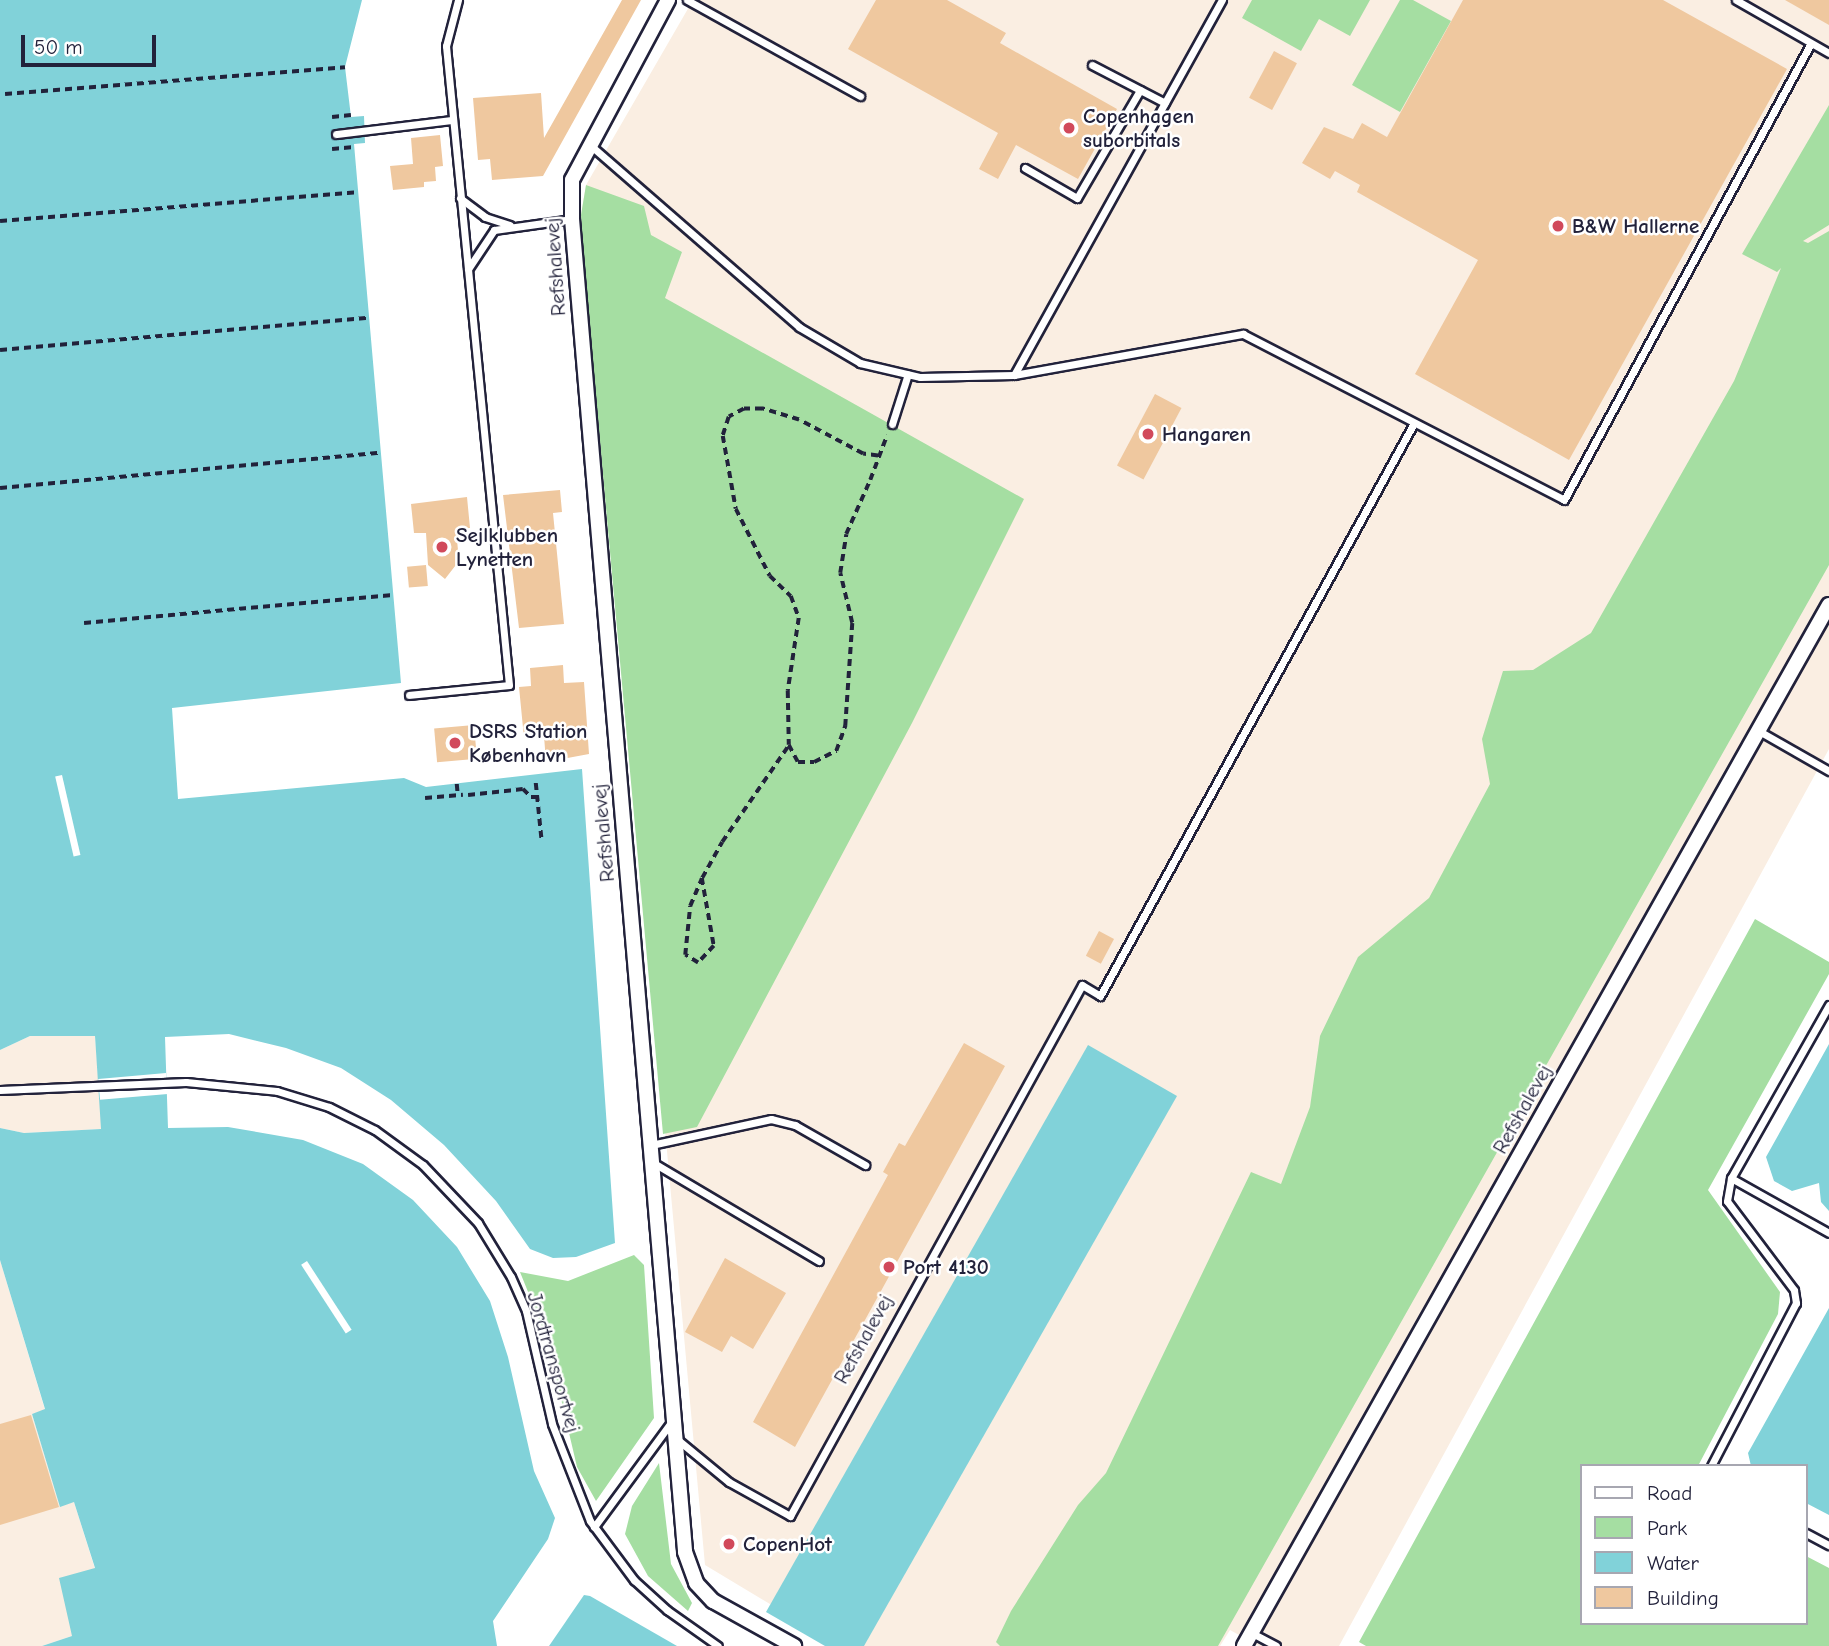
<!DOCTYPE html>
<meta charset="utf-8">
<style>
body{margin:0}
#map{position:relative;width:1829px;height:1646px;overflow:hidden;background:#fff;font-family:"Comic Neue",sans-serif}
div>[style]{position:absolute}
[style*='--x']{left:calc(var(--x)*1px);top:calc(var(--y)*1px);width:calc(var(--w)*1px);rotate:calc(var(--a)*1deg)}
.built>*{inset:0;background:#faeee2}
.green>*{inset:0;background:#a5dea2}
.water>*{inset:0;background:#81d2d9}
.pier>*{inset:0;background:#fff;transform-origin:0 0}
.building>*{inset:0;background:#efc89f;transform-origin:0 0}
.path>*{height:3.5px;margin-top:-1.75px;transform-origin:0;background:repeating-linear-gradient(90deg,#22223b 0 7px,transparent 0 12px)}
.roads{filter:drop-shadow(2px 0 #22223b) drop-shadow(-2px 0 #22223b) drop-shadow(0 2px #22223b) drop-shadow(0 -2px #22223b)}
.lane>*{height:7px;margin:-3.5px;padding:0 3.5px;transform-origin:3.5px;border-radius:3.5px;background:#fff}
.street>*{height:14px;margin:-7px;padding:0 7px;transform-origin:7px;border-radius:7px;background:#fff}
.dots>*{width:19px;height:19px;translate:-50% -50%;box-sizing:border-box;border:4px solid #fff;border-radius:50%}
span{translate:-50% -50%;white-space:nowrap;text-align:center;line-height:1.15;-webkit-text-stroke:5px #fff;paint-order:stroke}
.poi-label{font-size:21px;color:#22223b;font-weight:700}
.left{translate:0 -50%;text-align:left}
.street-label{font-size:21px;color:#22223b}
.legend{position:absolute;left:1580px;top:1464px;width:228px;height:161px;box-sizing:border-box;background:#fff;border:2px solid #a7a7b1;margin:0;padding:9px 12px;list-style:none;font-size:21px;color:#22223b}
.legend li{display:flex;align-items:center;gap:14px;height:35px}
.legend b{width:35px;border:2px solid #a7a7b1}
.scale{position:absolute;left:21px;top:35px;width:135px;height:32px;box-sizing:border-box;border:4px solid #22223b;border-top:0;padding-left:9px;font-size:21px;line-height:24px;white-space:nowrap;color:#22223b;-webkit-text-stroke:5px #fff;paint-order:stroke}
</style>
<div id="map">
<div class="built">
<div style="clip-path:polygon(693px 0,1829px 0,1829px 749px,1339px 1646px,1259px 1646px,1230px 1630px,1220px 1646px,840px 1646px,705px 1565px,581px 215px,586px 185px)"></div>
<div style="clip-path:polygon(30px 1036px,95px 1036px,102px 1129px,24px 1133px,0 1128px,0 1050px)"></div>
<div style="clip-path:polygon(0 1260px,45px 1410px,32px 1414px,60px 1506px,74px 1502px,95px 1569px,72px 1636px,42px 1646px,0 1646px)"></div>
</div>
<div class="green">
<div style="clip-path:polygon(1252px 0,1370px 0,1350px 36px,1319px 19px,1301px 51px,1242px 18px)"></div>
<div style="clip-path:polygon(1400px 0,1413px 0,1451px 21px,1400px 112px,1352px 85px)"></div>
<div style="clip-path:polygon(1829px 105px,1829px 225px,1803px 241px,1808px 243px,1829px 231px,1829px 565px,1218px 1646px,1000px 1646px,996px 1642px,1011px 1611px,1078px 1505px,1106px 1473px,1251px 1172px,1281px 1184px,1310px 1107px,1320px 1036px,1358px 957px,1429px 898px,1490px 784px,1482px 739px,1503px 671px,1533px 670px,1591px 633px,1734px 381px,1781px 268px,1777px 272px,1742px 254px)"></div>
<div style="clip-path:polygon(586px 185px,644px 206px,651px 235px,682px 252px,665px 298px,1024px 499px,912px 723px,697px 1127px,663px 1134px,583px 255px,581px 215px)"></div>
<div style="clip-path:polygon(1755px 919px,1829px 962px,1829px 974px,1708px 1190px,1780px 1292px,1778px 1314px,1698px 1466px,1582px 1466px,1582px 1623px,1806px 1623px,1806px 1556px,1829px 1568px,1829px 1646px,1366px 1646px,1359px 1642px)"></div>
<div style="clip-path:polygon(634px 1255px,644px 1265px,654px 1418px,596px 1501px,577px 1467px,547px 1339px,520px 1272px,568px 1281px)"></div>
<div style="clip-path:polygon(659px 1463px,671px 1564px,692px 1603px,688px 1611px,648px 1576px,625px 1534px,632px 1506px)"></div>
</div>
<div class="water">
<div style="clip-path:polygon(0 0,362px 0,345px 67px,351px 117px,364px 116px,365px 143px,354px 144px,401px 683px,172px 708px,178px 799px,404px 778px,426px 787px,582px 769px,615px 1243px,576px 1257px,553px 1258px,530px 1249px,496px 1201px,444px 1145px,391px 1100px,341px 1068px,286px 1048px,229px 1034px,165px 1037px,168px 1128px,228px 1127px,303px 1140px,363px 1164px,413px 1200px,457px 1247px,490px 1301px,508px 1357px,534px 1471px,555px 1518px,548px 1539px,493px 1621px,497px 1646px,42px 1646px,72px 1636px,59px 1578px,95px 1568px,74px 1502px,60px 1507px,32px 1414px,45px 1409px,0 1260px,0 1128px,24px 1133px,101px 1129px,95px 1036px,30px 1036px,0 1050px)"></div>
<div style="clip-path:polygon(1829px 1044px,1829px 1211px,1821px 1202px,1819px 1183px,1792px 1191px,1774px 1181px,1766px 1157px)"></div>
<div style="clip-path:polygon(1088px 1045px,1177px 1096px,864px 1646px,825px 1646px,766px 1612px)"></div>
<div style="clip-path:polygon(1829px 1308px,1829px 1515px,1806px 1503px,1806px 1466px,1751px 1466px,1748px 1453px)"></div>
<div style="clip-path:polygon(584px 1595px,590px 1596px,677px 1646px,549px 1646px)"></div>
</div>
<div class="pier">
<div style="left:62px;top:775px;width:82px;height:7px;rotate:77deg"></div>
<div style="left:166px;top:1073px;width:21px;height:68px;rotate:85deg"></div>
<div style="left:307px;top:1261px;width:82px;height:7px;rotate:57deg"></div>
</div>
<div class="building">
<div style="clip-path:polygon(622px 0,641px 0,543px 176px,492px 180px,490px 159px,478px 160px,473px 98px,541px 93px,544px 138px)"></div>
<div style="clip-path:polygon(876px 0,947px 0,1006px 33px,1000px 43px,1117px 109px,1078px 179px,1016px 145px,998px 179px,979px 169px,998px 133px,848px 49px)"></div>
<div style="clip-path:polygon(1463px 0,1663px 0,1787px 69px,1569px 460px,1415px 374px,1478px 260px,1357px 192px,1360px 185px,1335px 171px,1330px 179px,1302px 163px,1324px 127px,1353px 139px,1362px 123px,1387px 137px)"></div>
<div style="clip-path:polygon(1785px 0,1829px 0,1829px 25px)"></div>
<div style="left:1274px;top:51px;width:26px;height:53px;rotate:28deg"></div>
<div style="clip-path:polygon(440px 135px,443px 166px,435px 167px,436px 181px,424px 182px,424px 187px,393px 190px,390px 166px,413px 164px,411px 138px)"></div>
<div style="left:1155px;top:394px;width:30px;height:81px;rotate:28deg"></div>
<div style="clip-path:polygon(560px 490px,562px 512px,553px 513px,564px 624px,519px 628px,503px 495px)"></div>
<div style="clip-path:polygon(467px 497px,470px 528px,456px 529px,459px 561px,445px 579px,428px 565px,426px 533px,414px 533px,411px 504px)"></div>
<div style="left:426px;top:565px;width:21px;height:19px;rotate:85deg"></div>
<div style="clip-path:polygon(563px 665px,564px 683px,584px 682px,589px 754px,546px 762px,544px 736px,524px 738px,519px 687px,531px 686px,530px 668px)"></div>
<div style="left:474px;top:725px;width:34px;height:40px;rotate:85deg"></div>
<div style="left:1099px;top:931px;width:17px;height:28px;rotate:28deg"></div>
<div style="clip-path:polygon(964px 1043px,1005px 1066px,795px 1447px,753px 1422px,888px 1175px,883px 1172px,899px 1143px,905px 1146px)"></div>
<div style="clip-path:polygon(725px 1258px,786px 1293px,753px 1349px,731px 1336px,722px 1352px,685px 1332px)"></div>
<div style="clip-path:polygon(31px 1415px,59px 1507px,0 1525px,0 1424px)"></div>
</div>
<div class="path">
<div style="--x:5;--y:94;--w:341;--a:-4.5"></div>
<div style="--x:332;--y:117;--w:19;--a:-6"></div>
<div style="--x:332;--y:149;--w:22;--a:-5"></div>
<div style="--x:0;--y:221;--w:358;--a:-4.6"></div>
<div style="--x:0;--y:350;--w:370;--a:-5"></div>
<div style="--x:878;--y:456;--w:15;--a:-172"></div>
<div style="--x:863;--y:454;--w:72;--a:-152"></div>
<div style="--x:799;--y:420;--w:39;--a:-163"></div>
<div style="--x:762;--y:409;--w:18;--a:180"></div>
<div style="--x:744;--y:409;--w:17;--a:152"></div>
<div style="--x:729;--y:417;--w:20;--a:108"></div>
<div style="--x:723;--y:436;--w:74;--a:79.9"></div>
<div style="--x:736;--y:509;--w:75;--a:63.1"></div>
<div style="--x:770;--y:576;--w:29;--a:44"></div>
<div style="--x:791;--y:596;--w:23;--a:70"></div>
<div style="--x:799;--y:618;--w:74;--a:98.6"></div>
<div style="--x:788;--y:691;--w:54;--a:88.9"></div>
<div style="--x:789;--y:745;--w:19;--a:62"></div>
<div style="--x:798;--y:762;--w:16;--a:0"></div>
<div style="--x:814;--y:762;--w:25;--a:-27"></div>
<div style="--x:836;--y:751;--w:27;--a:-70"></div>
<div style="--x:845;--y:726;--w:103;--a:-86.1"></div>
<div style="--x:852;--y:623;--w:51;--a:-103.5"></div>
<div style="--x:840;--y:573;--w:39;--a:-81"></div>
<div style="--x:846;--y:534;--w:59;--a:-66"></div>
<div style="--x:870;--y:480;--w:48;--a:-69.3"></div>
<div style="--x:0;--y:488;--w:381;--a:-5.3"></div>
<div style="--x:84;--y:623;--w:310;--a:-5.2"></div>
<div style="--x:536;--y:783;--w:59;--a:84.2"></div>
<div style="--x:457;--y:784;--w:12;--a:85"></div>
<div style="--x:468;--y:795;--w:55;--a:-6.2"></div>
<div style="--x:523;--y:789;--w:11;--a:45"></div>
<div style="--x:531;--y:797;--w:6;--a:0"></div>
<div style="--x:425;--y:798;--w:38;--a:-5"></div>
<div style="--x:702;--y:878;--w:69;--a:80"></div>
<div style="--x:714;--y:946;--w:23;--a:133"></div>
<div style="--x:698;--y:963;--w:15;--a:-148"></div>
<div style="--x:685;--y:955;--w:49;--a:-84.2"></div>
<div style="--x:690;--y:906;--w:30;--a:-67"></div>
<div style="--x:702;--y:878;--w:41;--a:-60.9"></div>
<div style="--x:722;--y:842;--w:118;--a:-55.4"></div>
</div>
<div class="roads">
<div class="lane">
<div style="--x:687;--y:0;--w:198;--a:29"></div>
<div style="--x:1736;--y:0;--w:107;--a:29.7"></div>
<div style="--x:1092;--y:65;--w:82;--a:27.5"></div>
<div style="--x:336;--y:134;--w:117;--a:-6.9"></div>
<div style="--x:590;--y:145;--w:277;--a:41"></div>
<div style="--x:799;--y:327;--w:71;--a:30.5"></div>
<div style="--x:860;--y:363;--w:62;--a:13.1"></div>
<div style="--x:920;--y:377;--w:94;--a:-1.2"></div>
<div style="--x:1014;--y:375;--w:233;--a:-10.2"></div>
<div style="--x:1243;--y:334;--w:361;--a:27.3"></div>
<div style="--x:1564;--y:500;--w:519;--a:-61.61"></div>
<div style="--x:1025;--y:168;--w:60;--a:30"></div>
<div style="--x:1077;--y:198;--w:125;--a:-59.7"></div>
<div style="--x:460;--y:198;--w:31;--a:37"></div>
<div style="--x:485;--y:217;--w:26;--a:18"></div>
<div style="--x:468;--y:269;--w:47;--a:-56.3"></div>
<div style="--x:494;--y:230;--w:79;--a:-8"></div>
<div style="--x:1014;--y:375;--w:429;--a:-61"></div>
<div style="--x:892;--y:424;--w:52;--a:-72.3"></div>
<div style="--x:409;--y:695;--w:100;--a:-5.7"></div>
<div style="--x:509;--y:685;--w:642;--a:-95.63"></div>
<div style="--x:446;--y:46;--w:48;--a:-75.4"></div>
<div style="--x:1759;--y:731;--w:81;--a:29.7"></div>
<div style="--x:1829;--y:1005;--w:199;--a:119.5"></div>
<div style="--x:1731;--y:1178;--w:112;--a:29.3"></div>
<div style="--x:0;--y:1090;--w:186;--a:-2.5"></div>
<div style="--x:186;--y:1082;--w:91;--a:5.6"></div>
<div style="--x:277;--y:1091;--w:54;--a:17.1"></div>
<div style="--x:329;--y:1107;--w:51;--a:26.6"></div>
<div style="--x:375;--y:1130;--w:59;--a:36.1"></div>
<div style="--x:423;--y:1165;--w:80;--a:46.5"></div>
<div style="--x:478;--y:1223;--w:63;--a:58.6"></div>
<div style="--x:511;--y:1277;--w:37;--a:66"></div>
<div style="--x:526;--y:1311;--w:116;--a:77"></div>
<div style="--x:552;--y:1424;--w:104;--a:68.6"></div>
<div style="--x:590;--y:1521;--w:74;--a:53.3"></div>
<div style="--x:634;--y:1580;--w:45;--a:42.3"></div>
<div style="--x:667;--y:1610;--w:62;--a:35.2"></div>
<div style="--x:651;--y:1145;--w:123;--a:-12.2"></div>
<div style="--x:771;--y:1119;--w:25;--a:14"></div>
<div style="--x:795;--y:1125;--w:81;--a:29.7"></div>
<div style="--x:652;--y:1162;--w:194;--a:30.7"></div>
<div style="--x:678;--y:1440;--w:66;--a:39.5"></div>
<div style="--x:729;--y:1482;--w:70;--a:29.1"></div>
<div style="--x:790;--y:1516;--w:606;--a:-61.19"></div>
<div style="--x:1082;--y:985;--w:21;--a:31"></div>
<div style="--x:1100;--y:996;--w:653;--a:-61.28"></div>
<div style="--x:1711;--y:1466;--w:184;--a:-62.5"></div>
<div style="--x:1796;--y:1303;--w:13;--a:-99"></div>
<div style="--x:1794;--y:1290;--w:111;--a:-127"></div>
<div style="--x:1727;--y:1201;--w:23;--a:-80"></div>
<div style="--x:594;--y:1527;--w:133;--a:-53.6"></div>
<div style="--x:1806;--y:1533;--w:26;--a:28"></div>
<div style="--x:1252;--y:1633;--w:27;--a:28"></div>
</div>
<div class="street">
<div style="--x:668;--y:0;--w:204;--a:118.1"></div>
<div style="--x:572;--y:180;--w:39;--a:90"></div>
<div style="--x:572;--y:219;--w:1338;--a:85.15"></div>
<div style="--x:685;--y:1552;--w:33;--a:70"></div>
<div style="--x:696;--y:1583;--w:25;--a:47"></div>
<div style="--x:713;--y:1601;--w:93;--a:29.1"></div>
<div style="--x:1244;--y:1646;--w:1194;--a:-60.67"></div>
</div>
</div>
<div class="dots">
<div style="left:1069px;top:128px;background:#d1495b"></div>
<div style="left:1558px;top:226px;background:#d1495b"></div>
<div style="left:1148px;top:434px;background:#d1495b"></div>
<div style="left:442px;top:547px;background:#d1495b"></div>
<div style="left:455px;top:743px;background:#d1495b"></div>
<div style="left:889px;top:1267px;background:#d1495b"></div>
<div style="left:729px;top:1544px;background:#d1495b"></div>
</div>
<div class="poi-label">
<span class="left" style="left:1083px;top:128px">Copenhagen<br>suborbitals</span>
<span class="left" style="left:1572px;top:226px">B&amp;W Hallerne</span>
<span class="left" style="left:1162px;top:434px">Hangaren</span>
<span class="left" style="left:456px;top:547px">Sejlklubben<br>Lynetten</span>
<span class="left" style="left:469px;top:743px">DSRS Station<br>København</span>
<span class="left" style="left:903px;top:1267px">Port 4130</span>
<span class="left" style="left:743px;top:1544px">CopenHot</span>
</div>
<div class="street-label">
<span style="left:555px;top:267px;rotate:-94deg">Refshalevej</span>
<span style="left:603px;top:833px;rotate:-95deg">Refshalevej</span>
<span style="left:1522px;top:1109px;rotate:-61deg">Refshalevej</span>
<span style="left:863px;top:1339px;rotate:-61deg">Refshalevej</span>
<span style="left:554px;top:1362px;rotate:74deg">Jordtransportvej</span>
</div>
<ul class="legend">
<li><b style="height:9px;background:#fff"></b>Road</li>
<li><b style="height:19px;background:#a5dea2"></b>Park</li>
<li><b style="height:19px;background:#81d2d9"></b>Water</li>
<li><b style="height:19px;background:#efc89f"></b>Building</li>
</ul>
<div class="scale">50 m</div>
</div>
